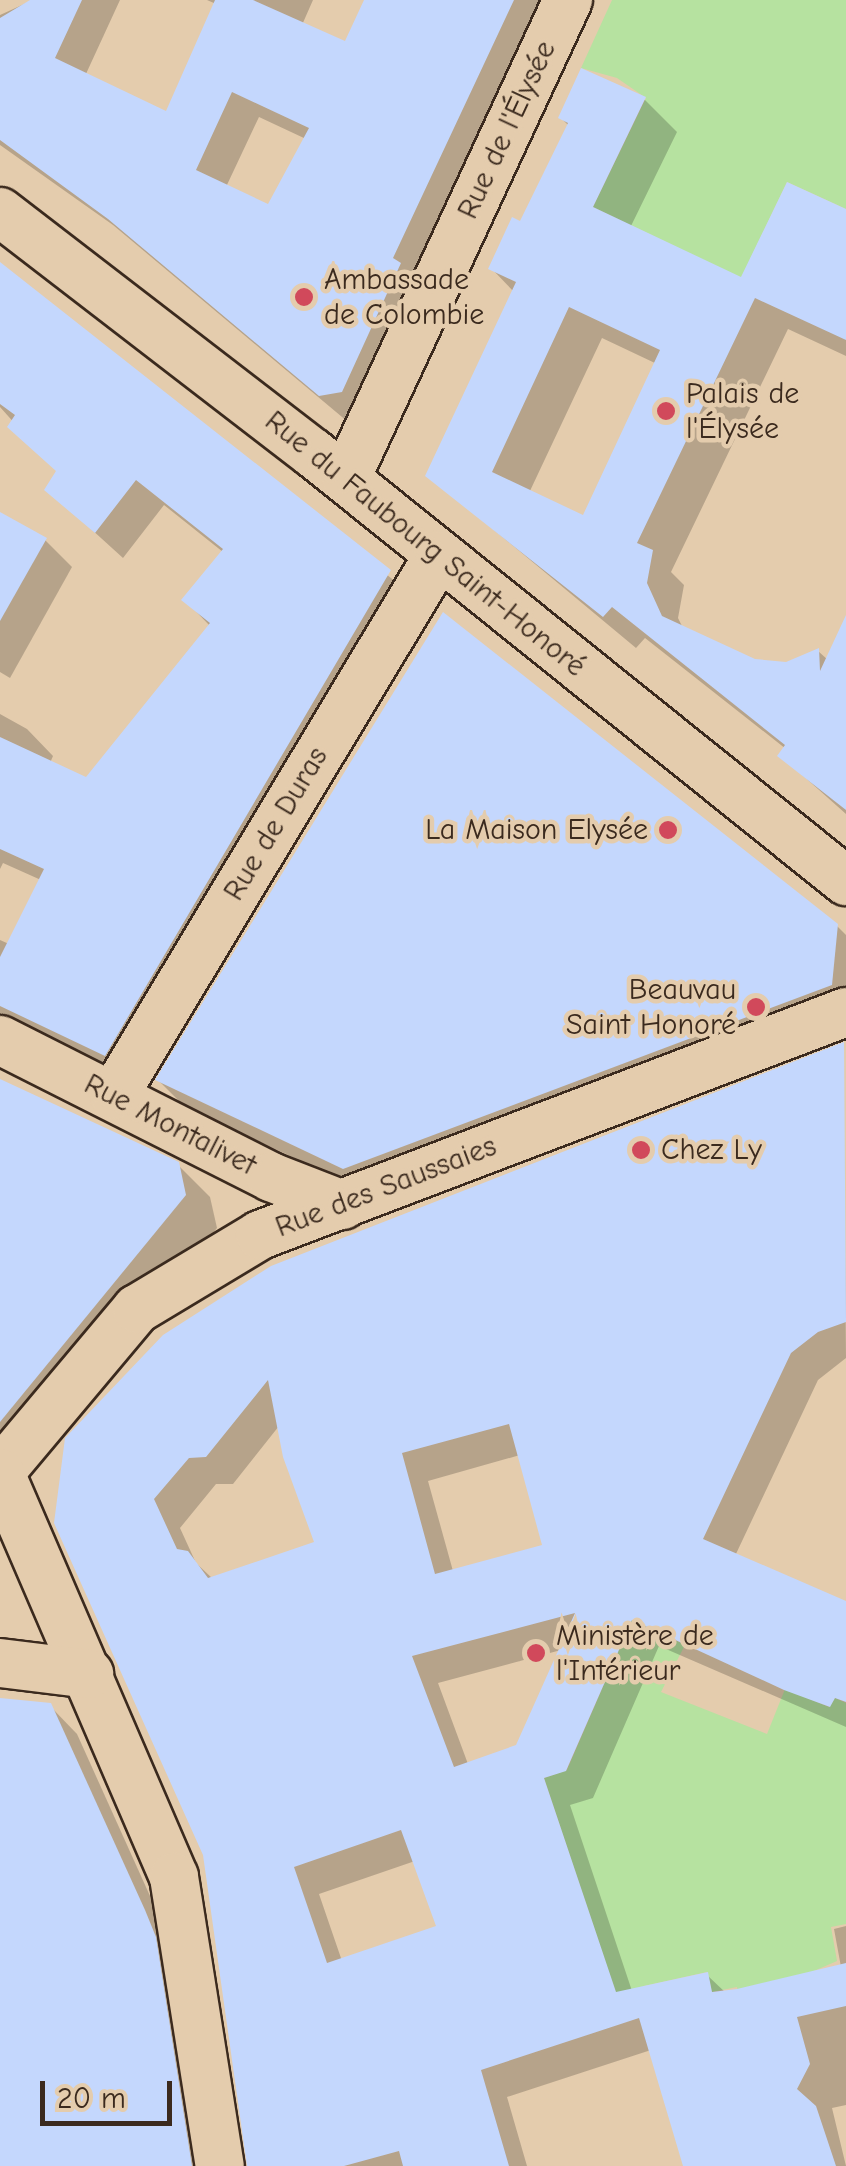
<!DOCTYPE html>
<meta charset="utf-8">
<style>
body{margin:0}
#map{position:relative;width:846px;height:2166px;overflow:hidden;background:#e4ccad;font-family:"Comic Neue",sans-serif}
div>[style]{position:absolute}
[style*='--x']{left:calc(var(--x)*1px);top:calc(var(--y)*1px);width:calc(var(--w)*1px);rotate:calc(var(--a)*1deg)}
.green>*{inset:0;background:#b6e2a0}
.shadow>*{inset:0;background:#0003}
.building>*{inset:0;background:#c4d7fd}
.roads{filter:drop-shadow(2px 0 #3b2a1e) drop-shadow(-2px 0 #3b2a1e) drop-shadow(0 2px #3b2a1e) drop-shadow(0 -2px #3b2a1e)}
.minor>*{height:48px;margin:-24px;padding:0 24px;transform-origin:24px;border-radius:24px;background:#e4ccad}
.dots>*{width:28px;height:28px;translate:-50% -50%;box-sizing:border-box;border:5px solid #e4ccad;border-radius:50%}
span{translate:-50% -50%;white-space:nowrap;text-align:center;line-height:1.15;-webkit-text-stroke:9px #e4ccad;paint-order:stroke}
.street-label{font-size:30px;color:#3b2a1e}
.poi-label{font-size:30px;color:#3b2a1e}
.left{translate:0 -50%;text-align:left}
.right{translate:-100% -50%;text-align:right}
.scale{position:absolute;left:40px;top:2081px;width:132px;height:45px;box-sizing:border-box;border:5px solid #3b2a1e;border-top:0;padding-left:12px;font-size:30px;line-height:35px;white-space:nowrap;color:#3b2a1e;-webkit-text-stroke:8px #e4ccad;paint-order:stroke}
</style>
<div id="map">
<div class="green">
<div style="clip-path:polygon(612px 0,846px 0,846px 209px,787px 182px,741px 278px,593px 207px,646px 98px,617px 78px,581px 68px)"></div>
<div style="clip-path:polygon(629px 1605px,642px 1625px,685px 1645px,661px 1692px,767px 1734px,785px 1689px,829px 1707px,835px 1698px,846px 1703px,846px 1924px,831px 1927px,837px 1961px,740px 2003px,737px 1987px,712px 1992px,707px 1972px,644px 1986px,622px 2011px,544px 1778px,567px 1770px,625px 1636px)"></div>
</div>
<div class="shadow">
<div style="clip-path:polygon(evenodd,33px 0,120px 0,85px 76px,167px 115px,216px 4px,207px 0,313px 0,302px 25px,346px 44px,366px 0,551px 0,348px 422px,113px 225px,0 145px,0 15px,33px 0,259px 117px,306px 139px,269px 207px,226px 187px,259px 117px)"></div>
<div style="clip-path:polygon(evenodd,582px 71px,645px 100px,677px 132px,631px 226px,743px 281px,846px 210px,846px 356px,788px 329px,671px 572px,684px 585px,678px 618px,683px 628px,755px 662px,792px 663px,818px 651px,828px 660px,846px 621px,846px 814px,781px 756px,786px 749px,645px 638px,636px 648px,428px 475px,514px 292px,491px 268px,522px 224px,569px 126px,561px 118px,582px 71px,602px 338px,657px 364px,584px 519px,529px 493px,602px 338px)"></div>
<div style="clip-path:polygon(0 266px,416px 598px,133px 1081px,0 1019px,0 940px,9px 944px,41px 880px,3px 863px,0 869px,0 714px,27px 729px,53px 756px,50px 763px,87px 780px,210px 626px,185px 600px,223px 552px,164px 505px,123px 558px,47px 489px,58px 472px,0 407px)"></div>
<div style="clip-path:polygon(0 515px,45px 540px,72px 567px,10px 678px,0 672px)"></div>
<div style="clip-path:polygon(836px 925px,846px 935px,846px 1018px,371px 1194px,184px 1106px,158px 1080px)"></div>
<div style="clip-path:polygon(evenodd,843px 1045px,846px 1358px,818px 1380px,735px 1556px,846px 1604px,846px 1727px,659px 1646px,593px 1798px,570px 1805px,632px 1991px,707px 1975px,726px 1993px,841px 1967px,834px 1929px,846px 1926px,846px 2105px,832px 2108px,846px 2166px,685px 2166px,651px 2050px,507px 2097px,527px 2166px,248px 2166px,206px 1855px,67px 1439px,843px 1045px,279px 1426px,318px 1544px,213px 1579px,196px 1563px,180px 1528px,216px 1484px,233px 1484px,279px 1426px,843px 1045px,520px 1455px,545px 1547px,453px 1571px,428px 1481px,520px 1455px,843px 1045px,561px 1650px,518px 1747px,468px 1764px,438px 1683px,561px 1650px,843px 1045px,415px 1861px,440px 1928px,342px 1961px,319px 1894px,415px 1861px)"></div>
<div style="clip-path:polygon(0 1081px,177px 1164px,210px 1197px,217px 1228px,30px 1456px,0 1458px)"></div>
<div style="clip-path:polygon(0 1700px,50px 1706px,77px 1734px,182px 1967px,214px 2166px,0 2166px)"></div>
</div>
<div class="building">
<div style="clip-path:polygon(evenodd,30px 0,82px 0,55px 58px,166px 111px,215px 0,253px 0,345px 41px,364px 0,514px 0,393px 258px,401px 263px,342px 392px,319px 396px,108px 219px,0 140px,0 18px,30px 0,232px 92px,309px 128px,268px 204px,196px 170px,232px 92px)"></div>
<div style="clip-path:polygon(evenodd,581px 68px,646px 97px,593px 207px,741px 277px,787px 182px,846px 209px,846px 340px,755px 298px,637px 543px,653px 550px,647px 583px,662px 616px,755px 659px,786px 662px,819px 648px,820px 671px,846px 615px,846px 810px,777px 756px,785px 745px,612px 607px,603px 617px,425px 476px,516px 282px,488px 269px,512px 217px,520px 221px,568px 123px,558px 118px,581px 68px,569px 307px,660px 350px,583px 515px,492px 472px,569px 307px)"></div>
<div style="clip-path:polygon(0 262px,391px 570px,105px 1056px,0 1006px,0 957px,44px 869px,0 849px,0 737px,86px 777px,210px 623px,181px 600px,223px 549px,136px 480px,95px 533px,44px 490px,56px 471px,7px 427px,15px 415px,0 404px)"></div>
<div style="clip-path:polygon(0 512px,47px 538px,0 621px)"></div>
<div style="clip-path:polygon(443px 612px,838px 924px,832px 985px,343px 1169px,155px 1080px)"></div>
<div style="clip-path:polygon(evenodd,844px 1042px,846px 1322px,818px 1332px,791px 1353px,703px 1539px,846px 1601px,846px 1702px,835px 1698px,830px 1707px,784px 1690px,632px 1620px,566px 1771px,544px 1778px,616px 1992px,708px 1972px,712px 1992px,737px 1989px,846px 1963px,846px 2006px,797px 2017px,810px 2064px,797px 2089px,816px 2106px,836px 2166px,683px 2166px,639px 2018px,481px 2070px,509px 2166px,403px 2166px,399px 2151px,344px 2166px,247px 2166px,203px 1855px,54px 1523px,65px 1438px,163px 1335px,271px 1266px,844px 1042px,268px 1380px,283px 1457px,314px 1542px,208px 1578px,188px 1551px,177px 1549px,154px 1499px,189px 1458px,206px 1457px,268px 1380px,844px 1042px,509px 1424px,542px 1545px,435px 1574px,402px 1453px,509px 1424px,844px 1042px,575px 1613px,516px 1745px,454px 1767px,412px 1656px,575px 1613px,844px 1042px,401px 1830px,436px 1926px,327px 1963px,294px 1867px,401px 1830px)"></div>
<div style="clip-path:polygon(0 1079px,179px 1162px,186px 1195px,0 1422px)"></div>
<div style="clip-path:polygon(0 1698px,51px 1703px,145px 1910px,156px 1937px,192px 2166px,0 2166px)"></div>
</div>
<div class="roads">
<div class="minor">
<div style="--x:0;--y:212;--w:395;--a:37.6"></div>
<div style="--x:313;--y:453;--w:684;--a:38.76"></div>
<div style="--x:346;--y:478;--w:527;--a:-65.09"></div>
<div style="--x:0;--y:1040;--w:304;--a:26.8"></div>
<div style="--x:271;--y:1177;--w:77;--a:21.3"></div>
<div style="--x:114;--y:1095;--w:630;--a:-58.96"></div>
<div style="--x:0;--y:1472;--w:213;--a:-50"></div>
<div style="--x:137;--y:1309;--w:144;--a:-31"></div>
<div style="--x:260;--y:1235;--w:627;--a:-20.83"></div>
<div style="--x:0;--y:1473;--w:440;--a:66.7"></div>
<div style="--x:174;--y:1877;--w:293;--a:81"></div>
<div style="--x:0;--y:1663;--w:90;--a:7"></div>
</div>
</div>
<div class="dots">
<div style="left:304px;top:297px;background:#d1495b"></div>
<div style="left:666px;top:411px;background:#d1495b"></div>
<div style="left:668px;top:830px;background:#d1495b"></div>
<div style="left:756px;top:1007px;background:#d1495b"></div>
<div style="left:641px;top:1150px;background:#d1495b"></div>
<div style="left:536px;top:1653px;background:#d1495b"></div>
</div>
<div class="street-label">
<span style="left:507px;top:130px;rotate:-65deg">Rue de l'Élysée</span>
<span style="left:425px;top:544px;rotate:39deg">Rue du Faubourg Saint-Honoré</span>
<span style="left:276px;top:824px;rotate:-59deg">Rue de Duras</span>
<span style="left:170px;top:1125px;rotate:27deg">Rue Montalivet</span>
<span style="left:386px;top:1187px;rotate:-21deg">Rue des Saussaies</span>
</div>
<div class="poi-label">
<span class="left" style="left:324px;top:297px">Ambassade<br>de Colombie</span>
<span class="left" style="left:686px;top:411px">Palais de<br>l'Élysée</span>
<span class="right" style="left:648px;top:830px">La Maison Elysée</span>
<span class="right" style="left:736px;top:1007px">Beauvau<br>Saint Honoré</span>
<span class="left" style="left:661px;top:1150px">Chez Ly</span>
<span class="left" style="left:556px;top:1653px">Ministère de<br>l'Intérieur</span>
</div>
<div class="scale">20 m</div>
</div>
